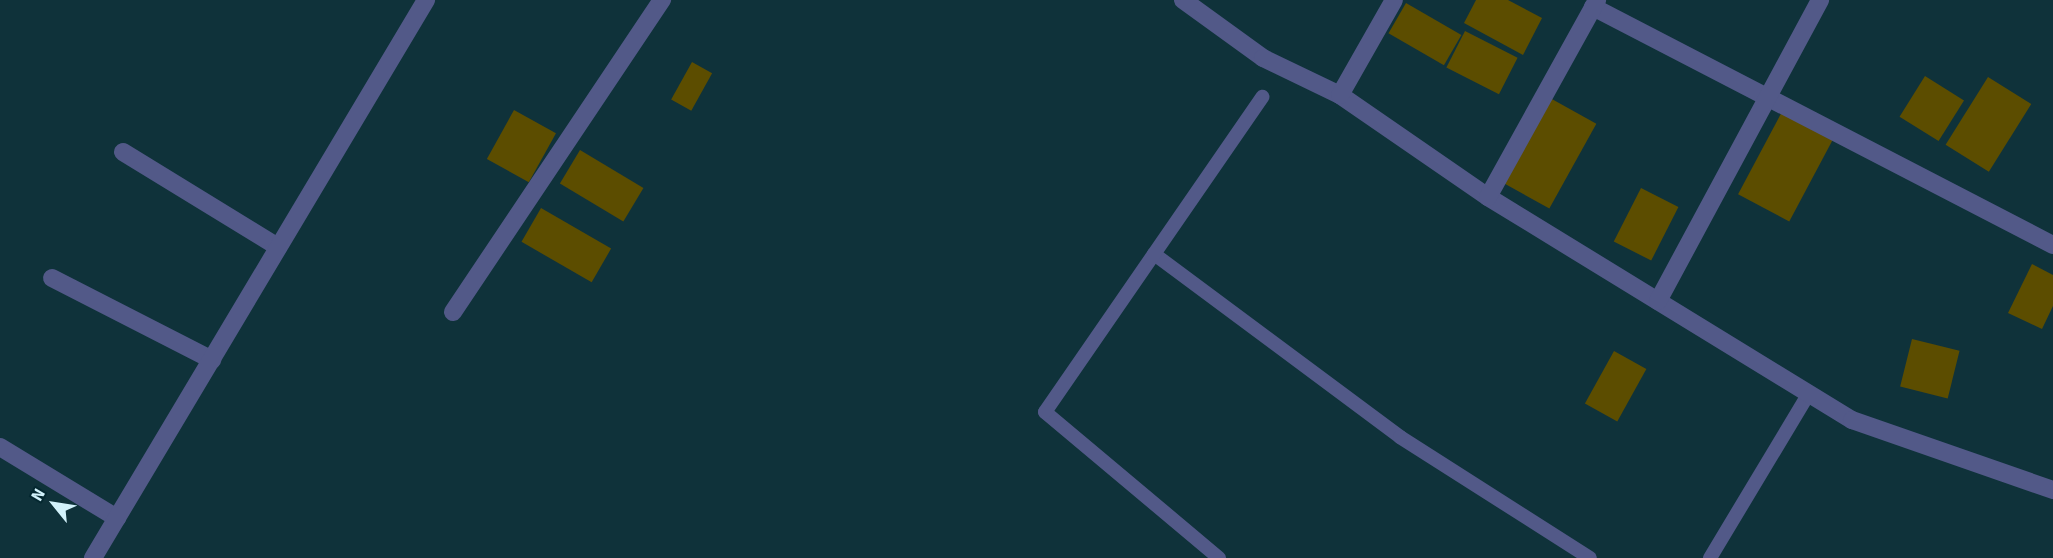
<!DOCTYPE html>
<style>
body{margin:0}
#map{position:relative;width:2053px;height:558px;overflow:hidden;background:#0f323a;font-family:Signika,sans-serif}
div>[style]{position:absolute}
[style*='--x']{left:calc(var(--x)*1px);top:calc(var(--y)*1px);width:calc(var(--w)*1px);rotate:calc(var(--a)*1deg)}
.building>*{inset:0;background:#5c4d00;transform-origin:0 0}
.service>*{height:14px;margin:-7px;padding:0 7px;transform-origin:7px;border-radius:7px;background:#525988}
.minor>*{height:18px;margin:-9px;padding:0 9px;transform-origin:9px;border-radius:9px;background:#525988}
span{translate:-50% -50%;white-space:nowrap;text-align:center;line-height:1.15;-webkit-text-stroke:4.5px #042830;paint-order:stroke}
.north{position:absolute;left:24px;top:474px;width:60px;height:60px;-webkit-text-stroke:4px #042830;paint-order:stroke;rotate:300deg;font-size:16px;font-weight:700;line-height:24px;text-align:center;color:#d2f2fb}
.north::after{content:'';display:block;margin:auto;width:21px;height:27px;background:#d2f2fb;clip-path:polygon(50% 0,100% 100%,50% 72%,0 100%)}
</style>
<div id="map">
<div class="building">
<div style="clip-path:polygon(1476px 0,1508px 0,1542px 18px,1523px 55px,1464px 23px)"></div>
<div style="left:1406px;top:3px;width:64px;height:35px;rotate:30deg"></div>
<div style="left:1465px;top:31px;width:59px;height:41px;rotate:27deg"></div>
<div style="left:692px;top:62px;width:23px;height:43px;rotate:29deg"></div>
<div style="left:1925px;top:76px;width:46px;height:48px;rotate:32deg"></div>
<div style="left:1988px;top:77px;width:51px;height:80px;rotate:32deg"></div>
<div style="left:1550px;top:98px;width:53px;height:97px;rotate:29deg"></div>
<div style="left:1785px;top:106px;width:58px;height:100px;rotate:28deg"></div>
<div style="left:514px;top:110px;width:48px;height:56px;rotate:29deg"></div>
<div style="left:580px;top:150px;width:74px;height:39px;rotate:31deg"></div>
<div style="left:1641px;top:188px;width:42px;height:60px;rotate:27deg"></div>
<div style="left:541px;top:208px;width:81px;height:39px;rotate:30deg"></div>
<div style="clip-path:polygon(2032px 264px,2053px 275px,2053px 306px,2042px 329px,2008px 313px)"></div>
<div style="left:1912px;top:339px;width:49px;height:49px;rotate:14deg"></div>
<div style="left:1614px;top:351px;width:37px;height:60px;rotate:29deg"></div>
</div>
<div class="service">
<div style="--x:1154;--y:254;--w:307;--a:36.6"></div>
<div style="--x:1400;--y:437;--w:225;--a:32.5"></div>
<div style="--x:1219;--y:558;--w:227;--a:-140"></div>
<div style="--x:1045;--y:412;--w:383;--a:-55.4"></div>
<div style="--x:1710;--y:558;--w:192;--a:-59"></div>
</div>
<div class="minor">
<div style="--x:1183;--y:0;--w:99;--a:35.9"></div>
<div style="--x:1263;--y:58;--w:85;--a:25.7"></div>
<div style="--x:1340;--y:95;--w:180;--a:34.6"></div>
<div style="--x:1488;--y:197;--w:427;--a:31.5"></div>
<div style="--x:1852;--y:420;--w:213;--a:19.2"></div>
<div style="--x:1593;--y:7;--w:518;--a:27.36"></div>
<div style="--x:1340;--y:95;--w:109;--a:-60.4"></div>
<div style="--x:123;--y:152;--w:182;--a:31.5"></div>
<div style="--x:1488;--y:197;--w:225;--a:-61"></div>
<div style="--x:52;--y:278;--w:180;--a:27.1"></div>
<div style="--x:1658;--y:301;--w:342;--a:-61.7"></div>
<div style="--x:453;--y:312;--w:376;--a:-56.2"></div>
<div style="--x:0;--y:447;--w:137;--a:31.3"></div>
<div style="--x:93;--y:558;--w:650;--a:-59.17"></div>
</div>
<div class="north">N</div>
</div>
